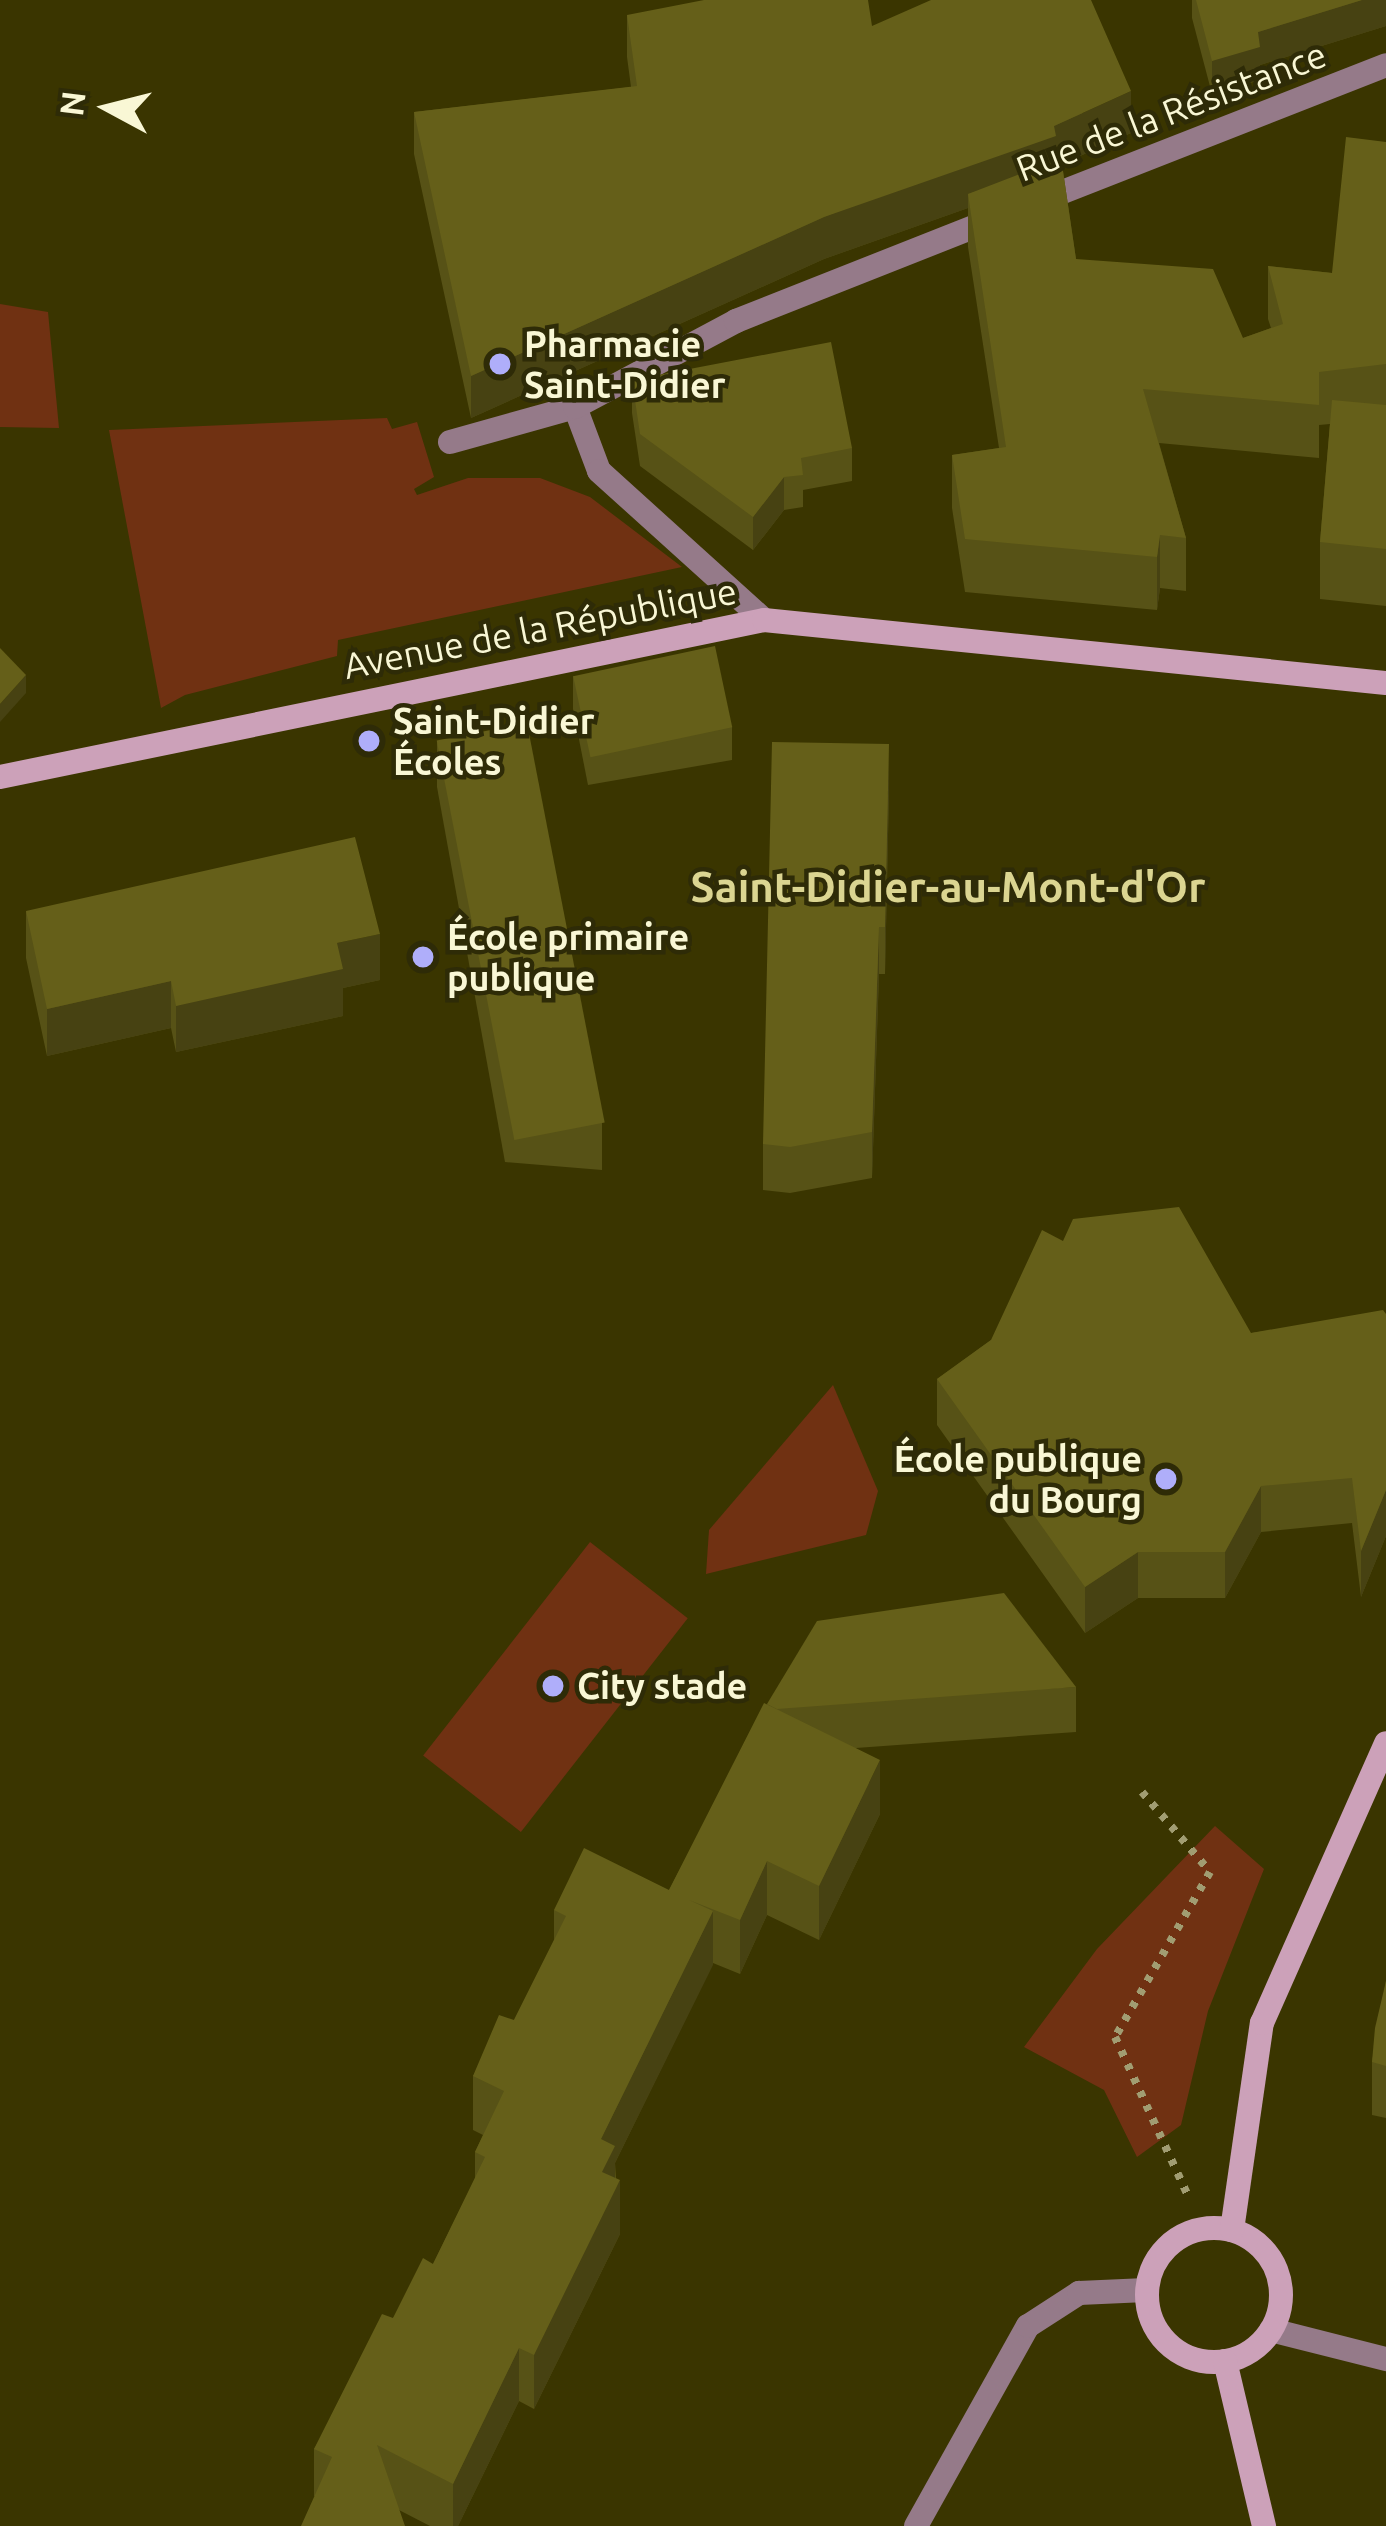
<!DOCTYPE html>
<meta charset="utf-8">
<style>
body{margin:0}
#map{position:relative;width:1386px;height:2526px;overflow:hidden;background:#3a3500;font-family:Ubuntu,sans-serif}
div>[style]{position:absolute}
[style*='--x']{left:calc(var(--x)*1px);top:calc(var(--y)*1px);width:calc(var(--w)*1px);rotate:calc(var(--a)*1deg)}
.green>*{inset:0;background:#703112;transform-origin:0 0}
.path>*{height:8px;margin-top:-4px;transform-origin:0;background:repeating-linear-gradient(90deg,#a19d72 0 6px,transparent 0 15px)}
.street>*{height:24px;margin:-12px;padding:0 12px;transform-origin:12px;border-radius:12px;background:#957a89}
.secondary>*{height:24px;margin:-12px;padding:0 12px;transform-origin:12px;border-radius:12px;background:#cca1b9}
.secondary>.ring{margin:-12px;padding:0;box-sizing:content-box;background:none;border:24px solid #cca1b9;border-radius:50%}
.wall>*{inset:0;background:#575216}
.shaded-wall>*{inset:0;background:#474212}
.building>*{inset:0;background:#655f19;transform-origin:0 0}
.dots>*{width:33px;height:33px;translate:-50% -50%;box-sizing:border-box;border:6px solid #2e2b07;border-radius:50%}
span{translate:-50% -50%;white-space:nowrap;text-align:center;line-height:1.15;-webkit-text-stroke:9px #2e2b07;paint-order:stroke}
.street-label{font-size:36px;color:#f9f7d5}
.poi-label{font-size:36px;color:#f9f7d5;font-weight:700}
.left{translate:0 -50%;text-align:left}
.right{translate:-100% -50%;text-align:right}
.quarter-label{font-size:42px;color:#dbd591;font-weight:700}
.north{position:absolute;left:48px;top:48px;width:120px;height:120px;-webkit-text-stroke:9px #2e2b07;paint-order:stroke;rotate:277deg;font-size:33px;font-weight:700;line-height:48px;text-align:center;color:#f9f7d5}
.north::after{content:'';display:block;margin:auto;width:42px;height:54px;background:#f9f7d5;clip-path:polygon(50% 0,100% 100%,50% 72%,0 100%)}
</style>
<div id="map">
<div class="green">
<div style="clip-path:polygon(0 304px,48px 312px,59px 428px,0 427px)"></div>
<div style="clip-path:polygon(387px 418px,392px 429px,417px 422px,434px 477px,414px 489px,417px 495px,468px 478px,540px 478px,590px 497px,682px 567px,338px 640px,337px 656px,185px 695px,161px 708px,109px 430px)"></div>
<div style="clip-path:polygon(833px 1385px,878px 1491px,866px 1535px,706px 1574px,709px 1530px)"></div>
<div style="left:590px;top:1542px;width:124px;height:271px;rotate:38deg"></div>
<div style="clip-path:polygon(1215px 1826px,1264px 1869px,1208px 2011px,1181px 2125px,1137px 2157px,1104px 2090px,1024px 2047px,1097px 1949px)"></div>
</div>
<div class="path">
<div style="--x:1142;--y:1792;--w:105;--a:49.6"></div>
<div style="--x:1210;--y:1872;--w:190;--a:119.9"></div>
<div style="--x:1115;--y:2037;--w:177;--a:65.3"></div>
</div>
<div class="street">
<div style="--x:1037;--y:202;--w:375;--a:-21.4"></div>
<div style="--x:575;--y:407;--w:68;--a:69.4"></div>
<div style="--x:599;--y:471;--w:222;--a:42.1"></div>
<div style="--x:450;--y:442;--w:130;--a:-15.6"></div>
<div style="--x:575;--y:407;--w:183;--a:-28.1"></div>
<div style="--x:736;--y:321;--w:283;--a:-21.6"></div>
<div style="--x:1271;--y:2330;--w:119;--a:14.2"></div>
<div style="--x:916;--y:2526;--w:229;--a:-60.8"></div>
<div style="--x:1028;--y:2326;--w:61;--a:-32.9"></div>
<div style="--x:1079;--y:2293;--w:67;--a:-2.6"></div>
</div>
<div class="secondary">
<div style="--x:0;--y:777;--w:780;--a:-11.61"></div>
<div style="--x:764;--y:620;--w:625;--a:5.78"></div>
<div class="ring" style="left:1147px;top:2228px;width:110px;height:110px"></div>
<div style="--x:1232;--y:2230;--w:209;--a:-81.8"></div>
<div style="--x:1262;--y:2023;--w:306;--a:-66.1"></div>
<div style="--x:1225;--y:2361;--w:170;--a:76.7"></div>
</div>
<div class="wall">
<div style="clip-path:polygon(1192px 0,1386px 0,1386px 26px,1260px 65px,1260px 80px,1212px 94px,1192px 18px)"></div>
<div style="clip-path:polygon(627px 15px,872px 26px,1131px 133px,1062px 164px,1076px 259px,1243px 338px,1271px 328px,1268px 319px,1268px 266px,1332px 273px,1386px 142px,1386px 606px,1320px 599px,1320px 542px,1330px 424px,1319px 425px,1319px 458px,1159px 443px,1186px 538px,1186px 591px,1160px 588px,1157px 610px,965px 592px,952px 508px,952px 455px,999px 448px,968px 247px,968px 208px,824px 259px,471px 418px,414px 154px,414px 112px,631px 87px,627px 57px)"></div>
<div style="clip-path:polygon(632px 380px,852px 448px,852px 481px,803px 490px,803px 507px,784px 510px,753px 550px,640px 466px,632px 413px)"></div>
<div style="clip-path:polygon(573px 676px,732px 727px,732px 760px,588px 785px,573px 709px)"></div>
<div style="clip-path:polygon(437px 741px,602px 1123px,602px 1170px,505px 1162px,437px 787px)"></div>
<div style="clip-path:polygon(889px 790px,885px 974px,879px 974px,872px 1178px,790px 1193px,763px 1190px,763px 1144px)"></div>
<div style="clip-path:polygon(26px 911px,380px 980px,343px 988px,343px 1016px,176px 1052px,171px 1028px,47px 1056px,26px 958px)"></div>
<div style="clip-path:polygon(1386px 1314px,1386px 1536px,1361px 1597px,1352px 1523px,1261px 1532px,1225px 1598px,1138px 1598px,1085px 1633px,937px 1425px,937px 1379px,991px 1340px,1251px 1333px)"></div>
<div style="clip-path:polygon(1076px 1687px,1076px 1732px,856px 1748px,880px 1814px,819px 1940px,767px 1915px,740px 1974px,713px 1963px,615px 2163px,620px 2234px,534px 2409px,519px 2401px,458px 2526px,430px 2526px,399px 2510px,314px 2496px,314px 2449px,393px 2318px,433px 2264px,475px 2179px,475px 2152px,483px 2135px,473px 2130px,473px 2076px,514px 2020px,554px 1940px,554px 1910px,669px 1890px,767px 1704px)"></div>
<div style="clip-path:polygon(1386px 1981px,1386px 2118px,1372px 2115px,1372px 2062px)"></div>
</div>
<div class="shaded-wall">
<div style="clip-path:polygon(1362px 0,1386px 0,1386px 26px,1260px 65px,1260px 80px,1212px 94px,1212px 61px,1258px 32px)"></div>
<div style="clip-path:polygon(1131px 91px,1131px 133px,1056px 167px,968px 194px,968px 208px,824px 259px,471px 418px,471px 376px,824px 217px,1054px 126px)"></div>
<div style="clip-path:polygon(784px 477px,784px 510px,753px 550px,753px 517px)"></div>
<div style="clip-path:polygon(1160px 535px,1160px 588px,1157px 610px,1157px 557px)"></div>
<div style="clip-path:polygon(26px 675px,26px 693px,0 722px,0 704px)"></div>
<div style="clip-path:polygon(889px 744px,889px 790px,885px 974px,885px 927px)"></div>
<div style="clip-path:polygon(879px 927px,879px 974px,872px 1178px,872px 1132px)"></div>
<div style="clip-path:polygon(380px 934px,380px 980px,343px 988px,343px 1016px,176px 1052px,176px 1006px,337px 943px)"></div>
<div style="clip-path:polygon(171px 981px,171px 1028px,47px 1056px,47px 1009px)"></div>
<div style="clip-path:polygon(1261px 1486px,1261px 1532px,1225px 1598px,1225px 1552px)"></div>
<div style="clip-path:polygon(1386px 1490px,1386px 1536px,1361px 1597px,1361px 1551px)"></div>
<div style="clip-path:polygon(1138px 1552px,1138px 1598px,1085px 1633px,1085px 1587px)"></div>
<div style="clip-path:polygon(880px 1760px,880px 1814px,819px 1940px,819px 1886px)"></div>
<div style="clip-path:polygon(767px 1861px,767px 1915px,740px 1974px,740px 1920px)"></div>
<div style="clip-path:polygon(713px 1911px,713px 1965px,615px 2163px,615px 2189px,620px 2180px,620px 2234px,534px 2409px,534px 2355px,601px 2139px)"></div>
<div style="clip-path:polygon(519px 2348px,519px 2401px,458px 2526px,453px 2526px,453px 2484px)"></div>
</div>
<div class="building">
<div style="clip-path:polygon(704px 0,868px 0,872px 26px,931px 0,1091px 0,1131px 91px,1054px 126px,1056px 136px,824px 217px,471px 376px,414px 112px,637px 86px,627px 15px)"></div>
<div style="clip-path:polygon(1196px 0,1362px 0,1258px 32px,1260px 47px,1212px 61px)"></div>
<div style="clip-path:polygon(1346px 137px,1386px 142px,1386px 364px,1319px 372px,1319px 405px,1143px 389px,1186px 538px,1160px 535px,1157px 557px,965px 539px,952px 455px,1006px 447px,968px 194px,1061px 158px,1076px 259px,1213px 269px,1243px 338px,1283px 324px,1268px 266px,1332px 273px)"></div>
<div style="clip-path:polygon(831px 342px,852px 448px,801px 458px,803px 475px,784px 477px,753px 517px,640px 434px,632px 380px)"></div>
<div style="clip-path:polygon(1332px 400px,1386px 405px,1386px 549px,1320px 542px)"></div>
<div style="left:715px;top:646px;width:83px;height:145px;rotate:78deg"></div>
<div style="clip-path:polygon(0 648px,26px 675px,0 704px)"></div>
<div style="left:527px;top:723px;width:407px;height:92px;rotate:79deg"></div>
<div style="clip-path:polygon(772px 742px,889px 744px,885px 927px,879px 927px,872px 1132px,790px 1147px,763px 1144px)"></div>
<div style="clip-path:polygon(355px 837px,380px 934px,337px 943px,343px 969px,176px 1006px,171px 981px,47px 1009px,26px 911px)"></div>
<div style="clip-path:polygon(1179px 1207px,1251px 1333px,1383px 1310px,1386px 1314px,1386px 1490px,1361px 1551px,1352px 1478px,1261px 1486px,1225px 1552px,1138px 1552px,1085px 1587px,937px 1379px,991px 1340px,1042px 1230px,1063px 1241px,1073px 1219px)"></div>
<div style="clip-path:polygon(1004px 1593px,1076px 1687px,777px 1709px,767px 1704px,817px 1621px)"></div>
<div style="clip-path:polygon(764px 1703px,880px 1760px,819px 1886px,767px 1861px,740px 1920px,689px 1900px,713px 1911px,601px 2139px,615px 2146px,602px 2172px,620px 2180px,534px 2355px,519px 2348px,453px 2484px,377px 2445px,405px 2526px,301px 2526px,332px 2457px,314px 2449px,382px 2314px,393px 2318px,423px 2258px,433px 2264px,485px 2157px,475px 2152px,504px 2091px,473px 2076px,499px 2015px,514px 2020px,566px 1916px,554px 1910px,584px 1848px,669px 1890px)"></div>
<div style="clip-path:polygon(1386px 1981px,1386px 2066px,1372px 2062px,1375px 2028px)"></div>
</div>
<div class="dots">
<div style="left:500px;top:364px;background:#afaefa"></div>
<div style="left:369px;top:741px;background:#afaefa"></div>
<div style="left:423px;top:957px;background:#afaefa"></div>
<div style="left:1166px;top:1479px;background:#afaefa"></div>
<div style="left:553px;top:1686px;background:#afaefa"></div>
</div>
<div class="street-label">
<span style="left:1171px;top:111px;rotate:-21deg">Rue de la Résistance</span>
<span style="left:540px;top:628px;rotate:-11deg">Avenue de la République</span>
</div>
<div class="poi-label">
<span class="left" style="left:524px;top:364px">Pharmacie<br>Saint-Didier</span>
<span class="left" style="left:393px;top:741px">Saint-Didier<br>Écoles</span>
<span class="left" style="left:447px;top:957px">École primaire<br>publique</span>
<span class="right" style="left:1142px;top:1479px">École publique<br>du Bourg</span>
<span class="left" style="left:577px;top:1686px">City stade</span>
</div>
<div class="quarter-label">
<span style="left:948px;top:887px">Saint-Didier-au-Mont-d'Or</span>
</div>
<div class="north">N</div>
</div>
